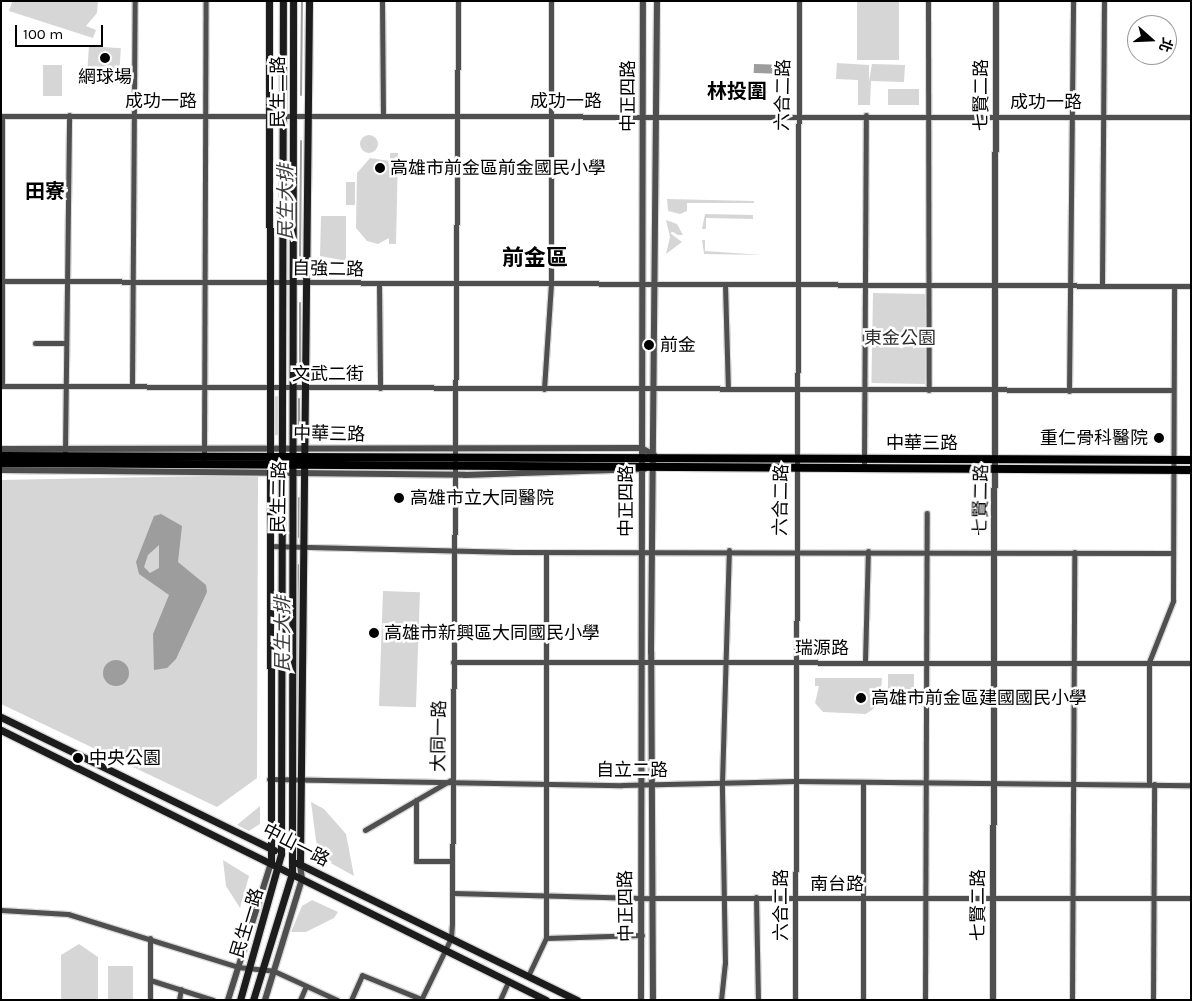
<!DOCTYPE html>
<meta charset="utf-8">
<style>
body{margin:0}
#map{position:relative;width:1192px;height:1001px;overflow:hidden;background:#fff;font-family:Karla,"Noto Sans TC",sans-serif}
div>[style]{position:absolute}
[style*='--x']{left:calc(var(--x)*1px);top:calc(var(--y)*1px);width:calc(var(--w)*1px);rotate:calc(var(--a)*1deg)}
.green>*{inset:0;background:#d6d6d6;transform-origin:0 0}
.round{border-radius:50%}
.water>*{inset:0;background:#9d9d9d;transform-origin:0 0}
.stream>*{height:2px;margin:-1px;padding:0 1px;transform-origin:1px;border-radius:1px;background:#9d9d9d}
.roads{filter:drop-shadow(1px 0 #dbdbdb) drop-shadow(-1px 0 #dbdbdb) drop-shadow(0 1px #dbdbdb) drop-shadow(0 -1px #dbdbdb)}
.minor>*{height:5px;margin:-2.5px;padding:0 2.5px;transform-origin:2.5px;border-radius:2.5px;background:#4f4f4f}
.tertiary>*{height:6px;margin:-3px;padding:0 3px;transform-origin:3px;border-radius:3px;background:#4f4f4f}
.secondary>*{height:7px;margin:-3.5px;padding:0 3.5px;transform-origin:3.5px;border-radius:3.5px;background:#1c1c1c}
.primary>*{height:8px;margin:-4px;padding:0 4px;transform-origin:4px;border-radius:4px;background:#000}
.dots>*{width:14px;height:14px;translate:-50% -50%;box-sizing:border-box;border:2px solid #fff;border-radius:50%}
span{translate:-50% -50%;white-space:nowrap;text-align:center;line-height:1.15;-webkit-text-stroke:5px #fff;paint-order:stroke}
.poi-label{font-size:18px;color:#000}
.left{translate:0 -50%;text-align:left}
.right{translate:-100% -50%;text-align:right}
.street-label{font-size:18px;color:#000}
.park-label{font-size:18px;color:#2d2d2d}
.water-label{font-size:19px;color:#3e3e3e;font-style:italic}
.quarter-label{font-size:20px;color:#000;font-weight:700}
.district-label{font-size:22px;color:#000;font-weight:700}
.frame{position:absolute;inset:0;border:2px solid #000;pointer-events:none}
.north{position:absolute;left:1127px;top:15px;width:50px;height:50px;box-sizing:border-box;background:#fff;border:1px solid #999;border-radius:50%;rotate:110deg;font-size:14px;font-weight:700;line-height:20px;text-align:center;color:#000}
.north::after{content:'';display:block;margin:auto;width:18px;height:22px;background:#000;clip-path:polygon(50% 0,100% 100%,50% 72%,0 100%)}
.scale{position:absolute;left:15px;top:25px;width:88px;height:22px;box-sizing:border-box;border:2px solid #000;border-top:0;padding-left:6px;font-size:15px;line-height:18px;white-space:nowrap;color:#000;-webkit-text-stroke:4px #fff;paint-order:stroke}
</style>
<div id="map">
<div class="green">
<div style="clip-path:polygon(17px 1px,98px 1px,97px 13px,86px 26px,96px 30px,93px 38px,9px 11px,12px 2px)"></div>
<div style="left:857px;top:1px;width:42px;height:59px"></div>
<div style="left:89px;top:46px;width:32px;height:22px;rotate:4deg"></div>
<div style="clip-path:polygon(837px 63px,869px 65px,869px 81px,872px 64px,905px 65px,904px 82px,871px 81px,870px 105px,858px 105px,858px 80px,836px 79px)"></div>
<div style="left:43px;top:65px;width:19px;height:31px"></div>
<div style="left:888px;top:89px;width:31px;height:16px"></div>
<div class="round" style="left:360px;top:135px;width:18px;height:18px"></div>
<div style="clip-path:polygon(390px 153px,398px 153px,396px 244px,389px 244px,389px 238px,378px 244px,367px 241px,356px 228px,357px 173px,370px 158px,390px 161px)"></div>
<div style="left:346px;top:182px;width:9px;height:23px"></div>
<div style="clip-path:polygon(667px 199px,754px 201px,754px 203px,687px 203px,687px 211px,680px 214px,668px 211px)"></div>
<div style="clip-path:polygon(705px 214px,753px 215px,753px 219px,706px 218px,706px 229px,702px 229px)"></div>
<div style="clip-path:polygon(321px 216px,346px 216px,346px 261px,320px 256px)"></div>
<div style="clip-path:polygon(666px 220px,677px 224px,683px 235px,678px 235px,673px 232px,670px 233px,682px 242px,666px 254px,670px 237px)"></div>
<div style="clip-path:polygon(702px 240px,705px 240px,705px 251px,763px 255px,704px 254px)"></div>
<div style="left:873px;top:293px;width:54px;height:90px;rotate:1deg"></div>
<div style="clip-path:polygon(278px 396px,280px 434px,273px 436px,272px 397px)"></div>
<div style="clip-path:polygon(258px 475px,257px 778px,217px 807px,1px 704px,1px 480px)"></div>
<div style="left:383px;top:591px;width:37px;height:115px;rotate:2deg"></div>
<div style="left:888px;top:674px;width:26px;height:16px"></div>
<div style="clip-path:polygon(815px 678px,882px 678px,880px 704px,866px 714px,823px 712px,815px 703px,819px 686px,815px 686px)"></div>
<div style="clip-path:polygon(311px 802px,324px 809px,346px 834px,354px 876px,318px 856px)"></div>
<div style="clip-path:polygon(260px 806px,260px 824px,249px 831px,237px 825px)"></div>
<div style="clip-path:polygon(223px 860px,249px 876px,240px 908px,226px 886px)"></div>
<div style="clip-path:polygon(312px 900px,338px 912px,334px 918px,306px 932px,291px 932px,302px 906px)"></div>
<div style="clip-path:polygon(79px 944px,98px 957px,98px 1000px,61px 1000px,61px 955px)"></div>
<div style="left:108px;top:966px;width:25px;height:34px"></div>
</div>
<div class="water">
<div style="left:754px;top:64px;width:24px;height:9px;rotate:2deg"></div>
<div style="clip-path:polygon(evenodd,161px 514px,182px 526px,178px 562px,206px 585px,207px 592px,176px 659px,167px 668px,154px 670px,153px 634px,169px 595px,139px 574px,136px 562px,154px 516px,161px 514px,159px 545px,159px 568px,150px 573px,144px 567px,148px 555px,159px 545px)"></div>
<div class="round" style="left:103px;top:660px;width:26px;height:26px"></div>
</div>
<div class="stream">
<div style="--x:301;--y:95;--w:94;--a:-89.4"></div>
<div style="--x:300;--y:264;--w:123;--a:-89.5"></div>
<div style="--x:300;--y:377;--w:74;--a:-90"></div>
<div style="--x:299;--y:424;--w:25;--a:-90"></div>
<div style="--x:299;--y:537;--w:39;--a:-90"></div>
<div style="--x:298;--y:704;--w:139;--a:-90"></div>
<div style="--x:297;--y:755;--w:29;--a:-88"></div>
</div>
<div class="roads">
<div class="minor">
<div style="--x:382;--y:1;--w:114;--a:89.5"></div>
<div style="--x:928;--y:1;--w:389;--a:89.9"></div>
<div style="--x:1;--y:116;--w:1190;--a:0.05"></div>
<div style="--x:1;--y:281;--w:1190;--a:0.24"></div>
<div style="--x:379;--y:284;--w:104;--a:89.4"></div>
<div style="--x:725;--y:284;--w:105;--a:88.4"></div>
<div style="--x:1102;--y:286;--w:285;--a:-89.6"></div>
<div style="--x:35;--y:343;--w:31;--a:0"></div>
<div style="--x:1;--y:386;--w:1171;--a:0.2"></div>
<div style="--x:2;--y:386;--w:270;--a:-90"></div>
<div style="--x:132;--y:386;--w:385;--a:-89.6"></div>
<div style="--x:544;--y:389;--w:106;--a:-86.2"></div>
<div style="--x:551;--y:283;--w:282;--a:-90"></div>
<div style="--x:1069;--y:391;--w:390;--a:-89.4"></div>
<div style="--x:65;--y:452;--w:337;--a:-89.3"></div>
<div style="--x:204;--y:460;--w:459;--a:-89.8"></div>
<div style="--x:864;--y:469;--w:354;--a:-89.7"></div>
<div style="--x:269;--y:546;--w:245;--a:1.4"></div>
<div style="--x:514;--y:552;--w:658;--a:0.09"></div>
<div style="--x:453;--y:662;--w:738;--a:0.08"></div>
<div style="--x:865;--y:662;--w:111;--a:-88.5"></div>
<div style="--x:269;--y:779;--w:353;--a:1"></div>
<div style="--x:622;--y:785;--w:173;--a:-1.3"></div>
<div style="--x:795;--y:781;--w:396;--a:0.6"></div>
<div style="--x:863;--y:782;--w:218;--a:90"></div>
<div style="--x:1149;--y:784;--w:122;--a:-90"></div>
<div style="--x:1149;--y:662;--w:66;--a:-68.5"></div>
<div style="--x:1173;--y:601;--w:315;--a:-89.8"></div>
<div style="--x:416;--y:800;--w:61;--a:90"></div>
<div style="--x:416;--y:861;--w:36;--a:0"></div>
<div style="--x:365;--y:830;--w:99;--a:-30.2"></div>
<div style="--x:453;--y:893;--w:197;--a:1.5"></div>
<div style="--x:650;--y:898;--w:541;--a:0"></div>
<div style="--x:756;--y:897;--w:103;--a:88.9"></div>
<div style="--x:1;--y:910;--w:67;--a:3.4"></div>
<div style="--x:68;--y:914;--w:178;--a:17.3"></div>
<div style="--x:238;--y:967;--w:36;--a:6"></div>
<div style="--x:274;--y:971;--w:69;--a:24.7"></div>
<div style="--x:546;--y:938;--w:96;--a:-1.8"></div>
<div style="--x:528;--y:976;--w:42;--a:-64.7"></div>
<div style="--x:546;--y:938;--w:386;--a:-90"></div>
<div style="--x:150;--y:980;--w:66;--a:17.6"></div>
<div style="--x:150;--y:1000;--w:62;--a:-90"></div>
<div style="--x:179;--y:1000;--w:11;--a:-80"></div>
<div style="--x:300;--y:1000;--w:15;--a:-67"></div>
<div style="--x:351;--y:1000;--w:27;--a:-66"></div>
<div style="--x:362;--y:975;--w:64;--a:22.1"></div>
<div style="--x:421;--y:1000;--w:69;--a:-64.2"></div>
<div style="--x:451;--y:938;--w:14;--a:-86"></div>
<div style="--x:452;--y:924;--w:923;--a:-89.63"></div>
<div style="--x:500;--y:1000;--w:20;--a:-66"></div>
<div style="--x:721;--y:1000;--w:37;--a:-84"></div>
<div style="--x:725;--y:963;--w:180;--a:-91"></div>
<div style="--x:722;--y:783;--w:233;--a:-88.3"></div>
<div style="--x:795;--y:1000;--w:999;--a:-89.77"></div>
<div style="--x:925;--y:1000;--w:487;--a:-89.8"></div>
<div style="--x:1072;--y:1000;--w:448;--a:-89.7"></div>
<div style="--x:1153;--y:1000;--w:216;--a:-89.7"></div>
</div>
<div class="tertiary">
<div style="--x:1;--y:449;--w:640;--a:-0.09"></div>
<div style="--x:641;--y:448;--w:15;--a:28"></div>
<div style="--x:1;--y:470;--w:464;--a:0.6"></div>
<div style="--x:465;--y:475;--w:179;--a:-1.9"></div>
<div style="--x:228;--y:1000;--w:144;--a:-72.6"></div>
<div style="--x:265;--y:1000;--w:127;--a:-73"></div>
<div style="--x:302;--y:879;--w:15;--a:-98"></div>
<div style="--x:641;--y:1000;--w:999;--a:-89.89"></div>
<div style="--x:653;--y:1000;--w:348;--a:-90.3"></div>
<div style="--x:651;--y:652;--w:651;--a:-89.47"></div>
<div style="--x:993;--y:1000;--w:999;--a:-89.83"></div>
</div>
<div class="secondary">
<div style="--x:269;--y:1;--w:862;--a:89.87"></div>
<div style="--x:1;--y:717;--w:304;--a:26"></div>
<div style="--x:1;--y:730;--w:608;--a:26.35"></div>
<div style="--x:297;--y:863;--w:312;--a:26.1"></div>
<div style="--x:300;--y:864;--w:863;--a:-89.4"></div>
<div style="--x:240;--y:1000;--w:152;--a:-74.3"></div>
<div style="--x:281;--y:854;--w:853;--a:-89.87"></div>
<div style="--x:253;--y:1000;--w:133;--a:-72.9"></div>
<div style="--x:292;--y:873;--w:872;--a:-89.93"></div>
</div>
<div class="primary">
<div style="--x:1;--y:456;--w:1190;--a:0.19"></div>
<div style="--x:1;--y:463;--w:1190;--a:0.34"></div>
</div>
</div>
<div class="dots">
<div style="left:105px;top:58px;background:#000"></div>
<div style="left:380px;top:168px;background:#000"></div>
<div style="left:649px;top:345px;background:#000"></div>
<div style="left:1159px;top:438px;background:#000"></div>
<div style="left:399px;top:498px;background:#000"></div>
<div style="left:374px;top:633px;background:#000"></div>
<div style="left:861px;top:698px;background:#000"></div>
<div style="left:78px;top:758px;background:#000"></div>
</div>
<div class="poi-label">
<span style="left:105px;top:77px">網球場</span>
<span class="left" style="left:390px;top:168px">高雄市前金區前金國民小學</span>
<span class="left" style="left:660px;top:345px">前金</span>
<span class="right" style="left:1148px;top:438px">重仁骨科醫院</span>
<span class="left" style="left:410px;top:498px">高雄市立大同醫院</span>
<span class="left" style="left:384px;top:633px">高雄市新興區大同國民小學</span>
<span class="left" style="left:871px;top:698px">高雄市前金區建國國民小學</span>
<span class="left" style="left:89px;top:758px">中央公園</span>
</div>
<div class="street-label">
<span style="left:278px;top:92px;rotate:-90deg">民生二路</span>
<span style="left:783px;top:95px;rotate:-89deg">六合二路</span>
<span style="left:981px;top:95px;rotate:-90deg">七賢二路</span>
<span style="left:628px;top:96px;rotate:-90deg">中正四路</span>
<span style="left:161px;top:101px">成功一路</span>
<span style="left:566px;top:101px">成功一路</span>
<span style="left:1046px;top:102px">成功一路</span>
<span style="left:328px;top:269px;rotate:1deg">自強二路</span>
<span style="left:328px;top:374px">文武二街</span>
<span style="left:329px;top:434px;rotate:1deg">中華三路</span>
<span style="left:922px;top:443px">中華三路</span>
<span style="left:279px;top:497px;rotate:-89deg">民生二路</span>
<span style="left:781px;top:500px;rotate:-89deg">六合二路</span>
<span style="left:981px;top:500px;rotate:-89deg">七賢二路</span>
<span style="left:626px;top:501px;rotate:-90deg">中正四路</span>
<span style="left:822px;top:648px">瑞源路</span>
<span style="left:439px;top:736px;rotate:-89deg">大同一路</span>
<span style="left:632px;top:770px">自立二路</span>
<span style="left:296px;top:845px;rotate:27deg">中山一路</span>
<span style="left:837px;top:884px">南台路</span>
<span style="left:781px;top:905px;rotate:-90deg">六合二路</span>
<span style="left:978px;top:905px;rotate:-90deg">七賢二路</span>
<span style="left:626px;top:906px;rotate:-91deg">中正四路</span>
<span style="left:247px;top:923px;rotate:-73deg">民生一路</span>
</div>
<div class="park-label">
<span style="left:900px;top:338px">東金公園</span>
</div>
<div class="water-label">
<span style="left:287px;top:202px;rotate:-90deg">民生大排</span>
<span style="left:284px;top:634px;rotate:-90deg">民生大排</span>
</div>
<div class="quarter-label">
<span style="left:737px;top:91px">林投圍</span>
<span style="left:45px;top:191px">田寮</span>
</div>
<div class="district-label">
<span style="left:535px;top:259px">前金區</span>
</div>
<div class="frame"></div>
<div class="north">北</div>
<div class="scale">100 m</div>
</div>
